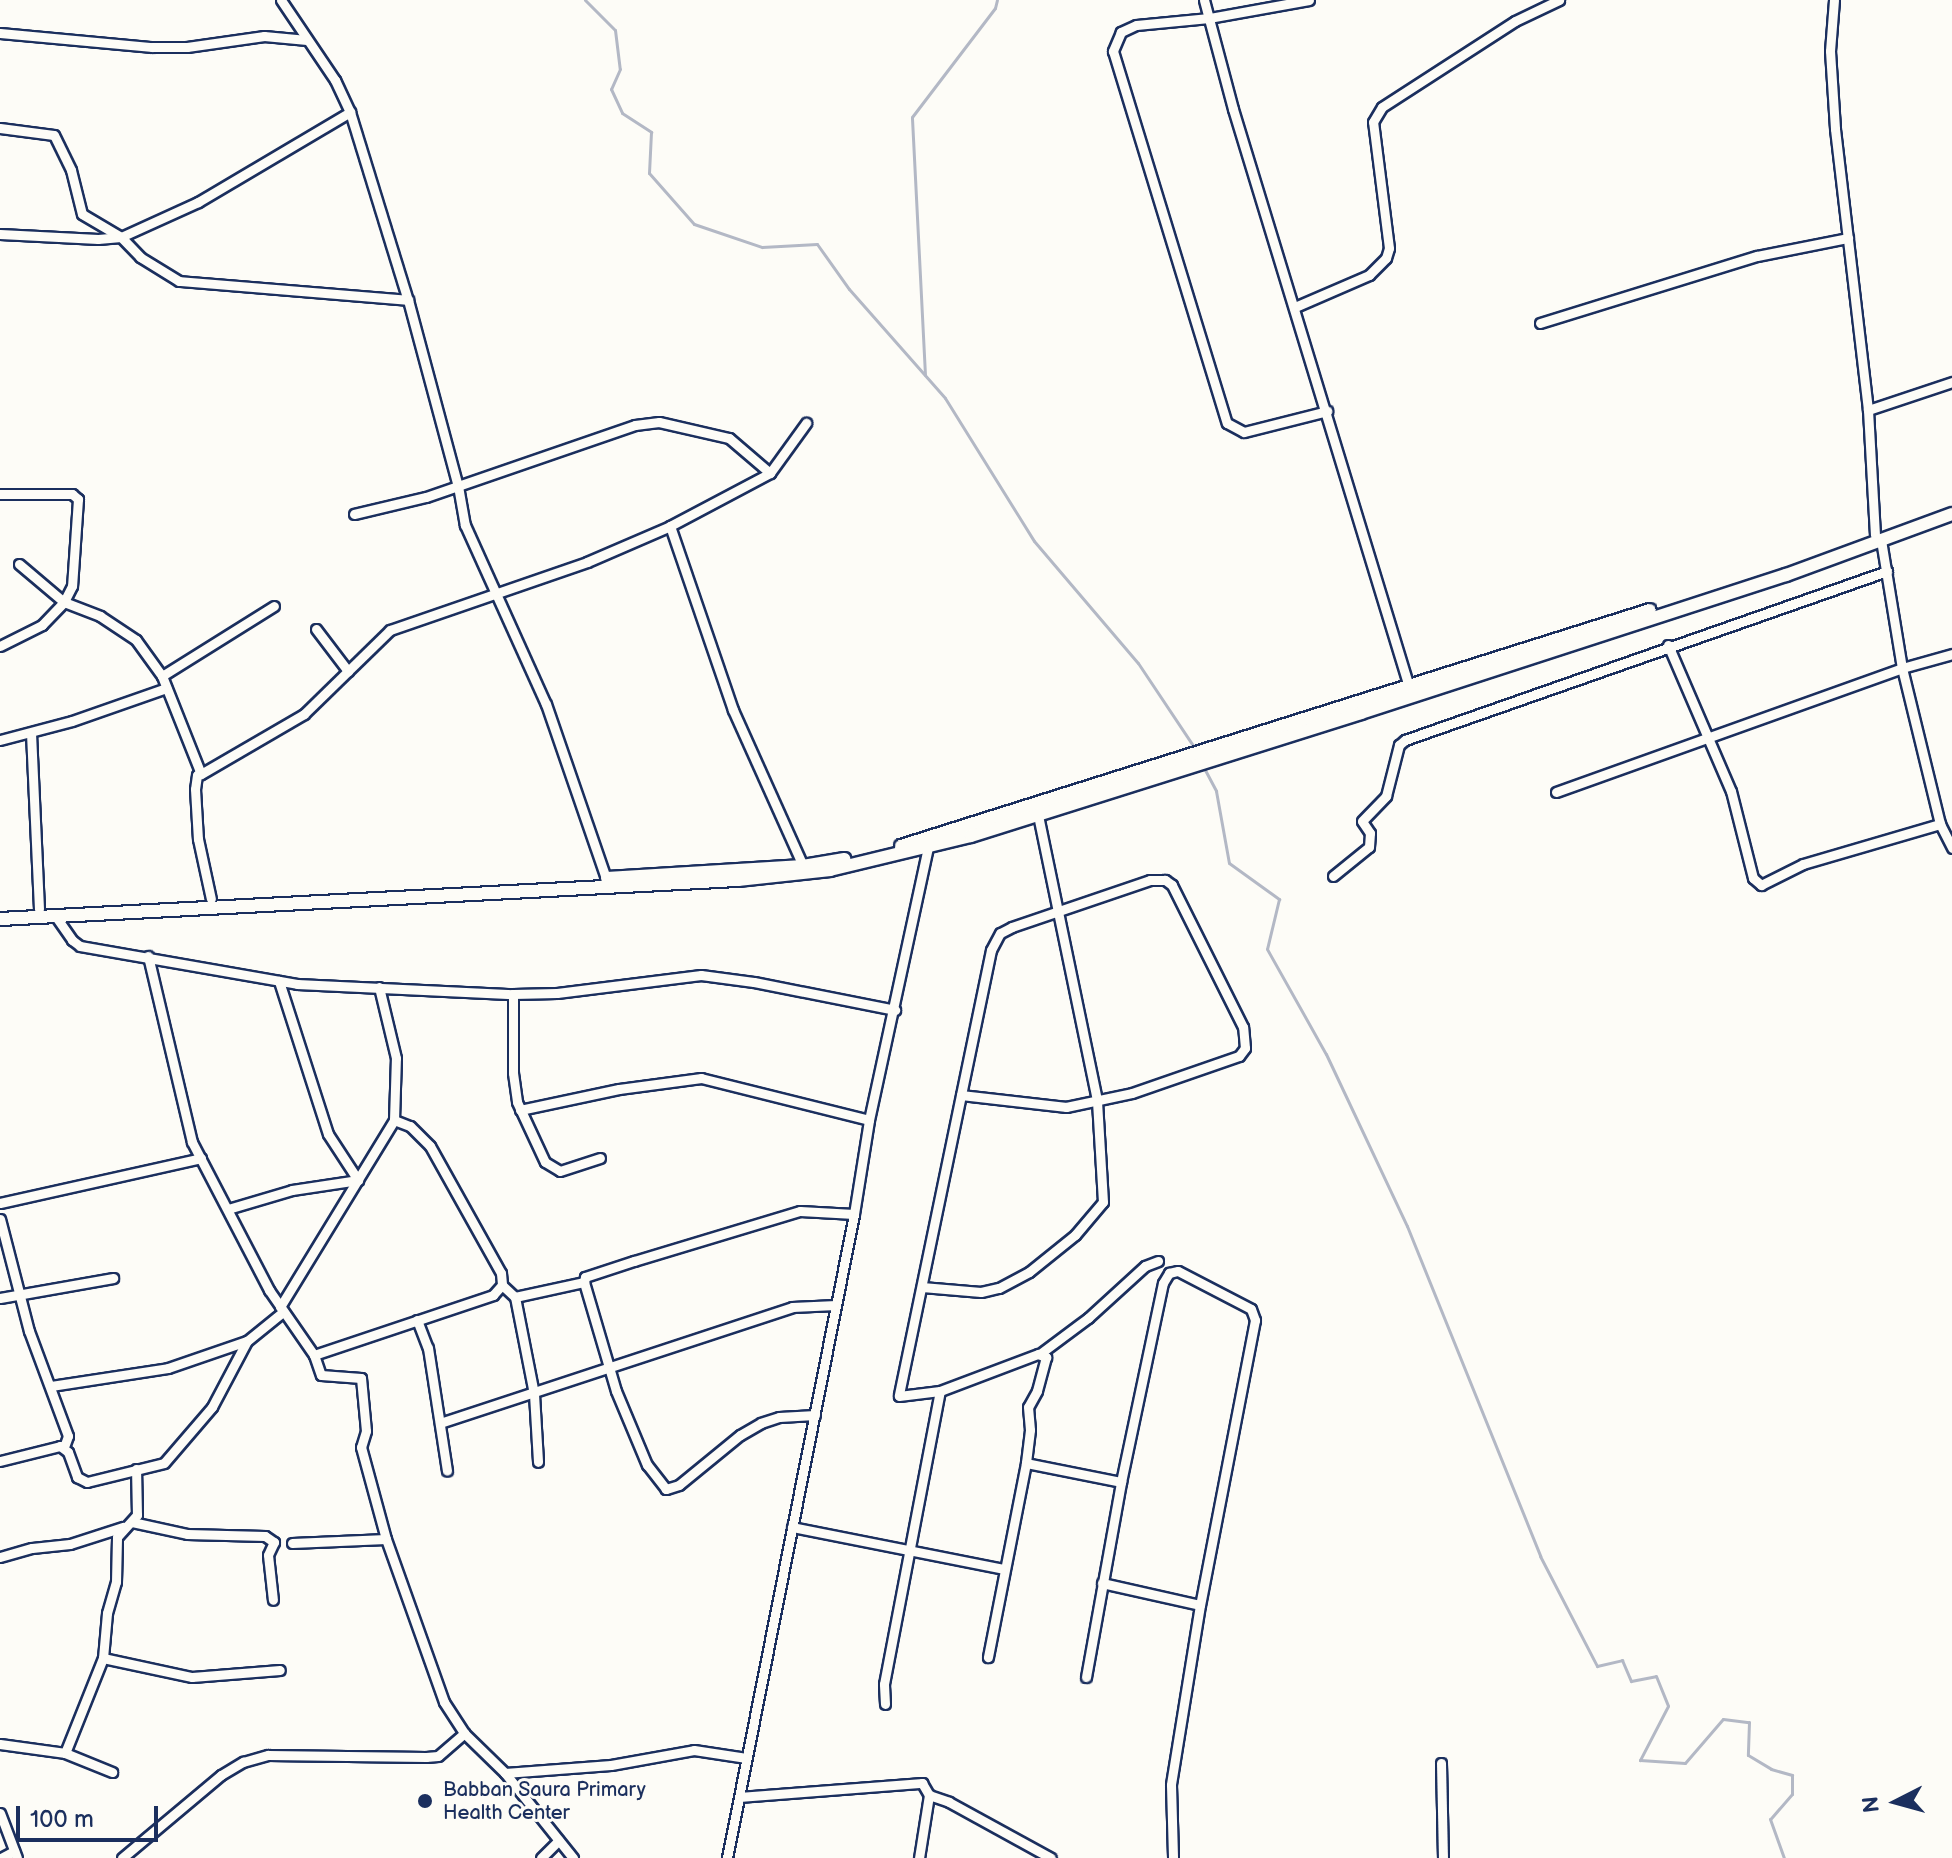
<!DOCTYPE html>
<style>
body{margin:0}
#map{position:relative;width:1952px;height:1858px;overflow:hidden;background:#fdfcf7;font-family:"Balsamiq Sans",sans-serif}
div>[style]{position:absolute}
[style*='--x']{left:calc(var(--x)*1px);top:calc(var(--y)*1px);width:calc(var(--w)*1px);rotate:calc(var(--a)*1deg)}
.stream>*{height:3px;margin:-1.5px;padding:0 1.5px;transform-origin:1.5px;border-radius:1.5px;background:#b3b8c5}
.roads{filter:drop-shadow(2px 0 #1b2f5e) drop-shadow(-2px 0 #1b2f5e) drop-shadow(0 2px #1b2f5e) drop-shadow(0 -2px #1b2f5e)}
.minor>*{height:9px;margin:-4.5px;padding:0 4.5px;transform-origin:4.5px;border-radius:4.5px;background:#fdfcf7}
.major>*{height:12px;margin:-6px;padding:0 6px;transform-origin:6px;border-radius:6px;background:#fdfcf7}
.dots>*{width:22px;height:22px;translate:-50% -50%;box-sizing:border-box;border:4px solid #fdfcf7;border-radius:50%}
span{translate:-50% -50%;white-space:nowrap;text-align:center;line-height:1.15;-webkit-text-stroke:6px #fdfcf7;paint-order:stroke}
.poi-label{font-size:20px;color:#1b2f5e}
.left{translate:0 -50%;text-align:left}
.north{position:absolute;left:1856px;top:1762px;width:80px;height:80px;-webkit-text-stroke:6px #fdfcf7;paint-order:stroke;rotate:264deg;font-size:22px;font-weight:700;line-height:32px;text-align:center;color:#1b2f5e}
.north::after{content:'';display:block;margin:auto;width:28px;height:36px;background:#1b2f5e;clip-path:polygon(50% 0,100% 100%,50% 72%,0 100%)}
.scale{position:absolute;left:16px;top:1806px;width:142px;height:36px;box-sizing:border-box;border:4px solid #1b2f5e;border-top:0;padding-left:10px;font-size:24px;line-height:28px;white-space:nowrap;color:#1b2f5e;-webkit-text-stroke:6px #fdfcf7;paint-order:stroke}
</style>
<div id="map">
<div class="stream">
<div style="--x:585;--y:0;--w:42;--a:45"></div>
<div style="--x:615;--y:30;--w:39;--a:83"></div>
<div style="--x:620;--y:69;--w:22;--a:114"></div>
<div style="--x:611;--y:89;--w:26;--a:65"></div>
<div style="--x:622;--y:113;--w:35;--a:33"></div>
<div style="--x:651;--y:132;--w:41;--a:92.8"></div>
<div style="--x:649;--y:173;--w:68;--a:48.6"></div>
<div style="--x:694;--y:224;--w:72;--a:18.7"></div>
<div style="--x:762;--y:247;--w:55;--a:-3.1"></div>
<div style="--x:817;--y:244;--w:55;--a:54.6"></div>
<div style="--x:849;--y:289;--w:145;--a:48.6"></div>
<div style="--x:945;--y:398;--w:168;--a:58.1"></div>
<div style="--x:1034;--y:541;--w:160;--a:49.6"></div>
<div style="--x:1138;--y:663;--w:105;--a:56.3"></div>
<div style="--x:925;--y:375;--w:258;--a:-92.9"></div>
<div style="--x:912;--y:117;--w:137;--a:-52.7"></div>
<div style="--x:995;--y:8;--w:8;--a:-76"></div>
<div style="--x:1204;--y:768;--w:26;--a:62"></div>
<div style="--x:1216;--y:791;--w:73;--a:79.8"></div>
<div style="--x:1229;--y:863;--w:62;--a:35.8"></div>
<div style="--x:1279;--y:899;--w:51;--a:103.5"></div>
<div style="--x:1267;--y:949;--w:120;--a:60.7"></div>
<div style="--x:1326;--y:1054;--w:190;--a:64.8"></div>
<div style="--x:1407;--y:1226;--w:356;--a:68"></div>
<div style="--x:1540;--y:1556;--w:124;--a:62.6"></div>
<div style="--x:1597;--y:1666;--w:26;--a:-13"></div>
<div style="--x:1622;--y:1660;--w:23;--a:67"></div>
<div style="--x:1631;--y:1681;--w:25;--a:-11"></div>
<div style="--x:1656;--y:1676;--w:32;--a:68"></div>
<div style="--x:1668;--y:1706;--w:61;--a:117.4"></div>
<div style="--x:1640;--y:1760;--w:45;--a:3.8"></div>
<div style="--x:1685;--y:1763;--w:58;--a:-49.2"></div>
<div style="--x:1723;--y:1719;--w:26;--a:7"></div>
<div style="--x:1749;--y:1722;--w:33;--a:92"></div>
<div style="--x:1748;--y:1755;--w:27;--a:31"></div>
<div style="--x:1771;--y:1769;--w:22;--a:16"></div>
<div style="--x:1792;--y:1775;--w:19;--a:90"></div>
<div style="--x:1792;--y:1794;--w:33;--a:131"></div>
<div style="--x:1770;--y:1819;--w:41;--a:70.3"></div>
</div>
<div class="roads">
<div class="minor">
<div style="--x:281;--y:0;--w:97;--a:56"></div>
<div style="--x:335;--y:80;--w:35;--a:65"></div>
<div style="--x:350;--y:112;--w:197;--a:72.9"></div>
<div style="--x:408;--y:300;--w:193;--a:75"></div>
<div style="--x:458;--y:486;--w:40;--a:80"></div>
<div style="--x:465;--y:525;--w:196;--a:65.7"></div>
<div style="--x:546;--y:704;--w:184;--a:71"></div>
<div style="--x:1204;--y:0;--w:113;--a:75.1"></div>
<div style="--x:1233;--y:109;--w:604;--a:73.06"></div>
<div style="--x:1309;--y:0;--w:102;--a:169.8"></div>
<div style="--x:1209;--y:18;--w:73;--a:174.5"></div>
<div style="--x:1136;--y:25;--w:17;--a:155"></div>
<div style="--x:1121;--y:32;--w:21;--a:113"></div>
<div style="--x:1113;--y:51;--w:389;--a:73"></div>
<div style="--x:1227;--y:423;--w:19;--a:28"></div>
<div style="--x:1244;--y:432;--w:86;--a:-14.2"></div>
<div style="--x:1834;--y:0;--w:51;--a:94.5"></div>
<div style="--x:1830;--y:51;--w:78;--a:86.3"></div>
<div style="--x:1835;--y:129;--w:283;--a:83.3"></div>
<div style="--x:1868;--y:410;--w:125;--a:86.8"></div>
<div style="--x:0;--y:33;--w:153;--a:5.3"></div>
<div style="--x:152;--y:47;--w:35;--a:0"></div>
<div style="--x:187;--y:47;--w:78;--a:-8.1"></div>
<div style="--x:264;--y:36;--w:43;--a:5.3"></div>
<div style="--x:0;--y:128;--w:54;--a:7.4"></div>
<div style="--x:54;--y:135;--w:39;--a:64"></div>
<div style="--x:71;--y:170;--w:45;--a:76"></div>
<div style="--x:82;--y:214;--w:45;--a:30.5"></div>
<div style="--x:121;--y:237;--w:28;--a:46"></div>
<div style="--x:140;--y:257;--w:46;--a:31.6"></div>
<div style="--x:179;--y:281;--w:230;--a:4.7"></div>
<div style="--x:0;--y:234;--w:98;--a:2.9"></div>
<div style="--x:98;--y:239;--w:23;--a:-5"></div>
<div style="--x:121;--y:237;--w:85;--a:-24.4"></div>
<div style="--x:198;--y:202;--w:177;--a:-30.6"></div>
<div style="--x:1295;--y:307;--w:81;--a:-23.4"></div>
<div style="--x:1369;--y:275;--w:24;--a:-45"></div>
<div style="--x:1386;--y:258;--w:10;--a:-73"></div>
<div style="--x:1389;--y:248;--w:127;--a:-97.2"></div>
<div style="--x:1373;--y:122;--w:17;--a:-59"></div>
<div style="--x:1382;--y:107;--w:158;--a:-32.9"></div>
<div style="--x:1515;--y:21;--w:49;--a:-25.5"></div>
<div style="--x:1540;--y:323;--w:227;--a:-17.2"></div>
<div style="--x:1757;--y:256;--w:93;--a:-11.2"></div>
<div style="--x:1868;--y:410;--w:89;--a:-18.4"></div>
<div style="--x:0;--y:494;--w:72;--a:0"></div>
<div style="--x:72;--y:494;--w:8;--a:40"></div>
<div style="--x:78;--y:499;--w:87;--a:93.9"></div>
<div style="--x:72;--y:586;--w:18;--a:117"></div>
<div style="--x:64;--y:602;--w:32;--a:134"></div>
<div style="--x:42;--y:625;--w:47;--a:153.4"></div>
<div style="--x:354;--y:514;--w:74;--a:-13.3"></div>
<div style="--x:426;--y:497;--w:221;--a:-19"></div>
<div style="--x:635;--y:425;--w:24;--a:-7"></div>
<div style="--x:659;--y:422;--w:72;--a:12.9"></div>
<div style="--x:729;--y:438;--w:54;--a:40.5"></div>
<div style="--x:670;--y:526;--w:194;--a:71.1"></div>
<div style="--x:733;--y:710;--w:171;--a:65.8"></div>
<div style="--x:1881;--y:540;--w:130;--a:80.7"></div>
<div style="--x:1902;--y:668;--w:161;--a:76.3"></div>
<div style="--x:1940;--y:824;--w:27;--a:63"></div>
<div style="--x:19;--y:564;--w:59;--a:40.2"></div>
<div style="--x:64;--y:602;--w:39;--a:21"></div>
<div style="--x:100;--y:616;--w:43;--a:33.7"></div>
<div style="--x:136;--y:640;--w:44;--a:54.2"></div>
<div style="--x:162;--y:676;--w:105;--a:68.3"></div>
<div style="--x:201;--y:774;--w:4;--a:166"></div>
<div style="--x:197;--y:775;--w:14;--a:98"></div>
<div style="--x:195;--y:789;--w:50;--a:86.6"></div>
<div style="--x:198;--y:839;--w:61;--a:77.8"></div>
<div style="--x:316;--y:629;--w:53;--a:52.7"></div>
<div style="--x:1668;--y:645;--w:159;--a:66.7"></div>
<div style="--x:1731;--y:791;--w:90;--a:75.8"></div>
<div style="--x:1753;--y:878;--w:11;--a:41"></div>
<div style="--x:1761;--y:885;--w:47;--a:-26.6"></div>
<div style="--x:1803;--y:864;--w:143;--a:-16.3"></div>
<div style="--x:162;--y:676;--w:132;--a:-32"></div>
<div style="--x:31;--y:733;--w:176;--a:87.4"></div>
<div style="--x:0;--y:740;--w:74;--a:-14.8"></div>
<div style="--x:72;--y:721;--w:100;--a:-19.3"></div>
<div style="--x:201;--y:774;--w:119;--a:-30.2"></div>
<div style="--x:304;--y:714;--w:120;--a:-44.3"></div>
<div style="--x:390;--y:630;--w:208;--a:-19"></div>
<div style="--x:587;--y:562;--w:90;--a:-23.4"></div>
<div style="--x:670;--y:526;--w:113;--a:-27.9"></div>
<div style="--x:770;--y:473;--w:62;--a:-54.2"></div>
<div style="--x:1556;--y:792;--w:368;--a:-19.7"></div>
<div style="--x:1902;--y:668;--w:52;--a:-15.6"></div>
<div style="--x:1333;--y:876;--w:46;--a:-38.9"></div>
<div style="--x:1369;--y:847;--w:14;--a:-86"></div>
<div style="--x:1370;--y:833;--w:14;--a:-124"></div>
<div style="--x:1362;--y:821;--w:35;--a:-46"></div>
<div style="--x:1386;--y:796;--w:53;--a:-75.7"></div>
<div style="--x:1399;--y:745;--w:8;--a:-40"></div>
<div style="--x:1405;--y:740;--w:511;--a:-19.32"></div>
<div style="--x:54;--y:914;--w:32;--a:55"></div>
<div style="--x:72;--y:940;--w:10;--a:37"></div>
<div style="--x:80;--y:946;--w:220;--a:9.9"></div>
<div style="--x:297;--y:984;--w:216;--a:2.7"></div>
<div style="--x:513;--y:994;--w:44;--a:-1.3"></div>
<div style="--x:557;--y:993;--w:145;--a:-7.1"></div>
<div style="--x:701;--y:975;--w:53;--a:7.5"></div>
<div style="--x:754;--y:982;--w:144;--a:11.2"></div>
<div style="--x:148;--y:956;--w:191;--a:76.7"></div>
<div style="--x:192;--y:1142;--w:167;--a:62.5"></div>
<div style="--x:269;--y:1290;--w:79;--a:55.3"></div>
<div style="--x:314;--y:1355;--w:21;--a:71"></div>
<div style="--x:321;--y:1375;--w:40;--a:4.3"></div>
<div style="--x:361;--y:1378;--w:53;--a:84.6"></div>
<div style="--x:366;--y:1431;--w:17;--a:107"></div>
<div style="--x:361;--y:1447;--w:95;--a:74.8"></div>
<div style="--x:386;--y:1539;--w:173;--a:70.4"></div>
<div style="--x:444;--y:1702;--w:37;--a:57"></div>
<div style="--x:464;--y:1733;--w:57;--a:44.3"></div>
<div style="--x:505;--y:1773;--w:109;--a:51.3"></div>
<div style="--x:513;--y:994;--w:79;--a:90"></div>
<div style="--x:513;--y:1073;--w:29;--a:82"></div>
<div style="--x:517;--y:1102;--w:66;--a:65"></div>
<div style="--x:545;--y:1162;--w:17;--a:31"></div>
<div style="--x:560;--y:1171;--w:42;--a:-18"></div>
<div style="--x:961;--y:1095;--w:106;--a:6.5"></div>
<div style="--x:1066;--y:1107;--w:67;--a:-12"></div>
<div style="--x:1132;--y:1093;--w:113;--a:-19.1"></div>
<div style="--x:1239;--y:1056;--w:10;--a:-53"></div>
<div style="--x:1245;--y:1048;--w:21;--a:-95"></div>
<div style="--x:1243;--y:1027;--w:159;--a:-116.6"></div>
<div style="--x:1172;--y:885;--w:9;--a:-144"></div>
<div style="--x:1165;--y:880;--w:15;--a:180"></div>
<div style="--x:1150;--y:880;--w:146;--a:161.2"></div>
<div style="--x:1012;--y:927;--w:13;--a:153"></div>
<div style="--x:1000;--y:933;--w:19;--a:118"></div>
<div style="--x:991;--y:950;--w:455;--a:101.7"></div>
<div style="--x:899;--y:1396;--w:41;--a:-7"></div>
<div style="--x:940;--y:1391;--w:105;--a:-20.7"></div>
<div style="--x:1038;--y:1354;--w:9;--a:21"></div>
<div style="--x:1046;--y:1357;--w:35;--a:105"></div>
<div style="--x:1037;--y:1391;--w:18;--a:119"></div>
<div style="--x:1028;--y:1407;--w:23;--a:85"></div>
<div style="--x:1030;--y:1430;--w:33;--a:97"></div>
<div style="--x:1026;--y:1463;--w:198;--a:101.1"></div>
<div style="--x:520;--y:1110;--w:101;--a:-12"></div>
<div style="--x:619;--y:1089;--w:83;--a:-7.6"></div>
<div style="--x:701;--y:1078;--w:173;--a:14"></div>
<div style="--x:394;--y:1120;--w:17;--a:21"></div>
<div style="--x:410;--y:1126;--w:28;--a:45"></div>
<div style="--x:430;--y:1146;--w:145;--a:60.8"></div>
<div style="--x:501;--y:1273;--w:12;--a:85"></div>
<div style="--x:502;--y:1285;--w:18;--a:43"></div>
<div style="--x:515;--y:1297;--w:99;--a:78.9"></div>
<div style="--x:534;--y:1394;--w:68;--a:86.6"></div>
<div style="--x:0;--y:1203;--w:206;--a:-12.6"></div>
<div style="--x:228;--y:1209;--w:67;--a:-16.5"></div>
<div style="--x:292;--y:1190;--w:67;--a:-8.6"></div>
<div style="--x:358;--y:1180;--w:55;--a:-123.1"></div>
<div style="--x:328;--y:1134;--w:161;--a:-107.8"></div>
<div style="--x:0;--y:1219;--w:116;--a:75.5"></div>
<div style="--x:29;--y:1331;--w:112;--a:69.6"></div>
<div style="--x:68;--y:1436;--w:12;--a:110"></div>
<div style="--x:922;--y:1287;--w:59;--a:4.8"></div>
<div style="--x:981;--y:1292;--w:18;--a:-13"></div>
<div style="--x:999;--y:1288;--w:34;--a:-28"></div>
<div style="--x:1029;--y:1272;--w:59;--a:-38.8"></div>
<div style="--x:1075;--y:1235;--w:43;--a:-49.7"></div>
<div style="--x:1103;--y:1202;--w:102;--a:-93.4"></div>
<div style="--x:1097;--y:1100;--w:291;--a:-101.7"></div>
<div style="--x:515;--y:1297;--w:71;--a:-12.3"></div>
<div style="--x:0;--y:1298;--w:115;--a:-10"></div>
<div style="--x:280;--y:1307;--w:219;--a:-58.6"></div>
<div style="--x:394;--y:1120;--w:62;--a:-88.2"></div>
<div style="--x:396;--y:1058;--w:73;--a:-103.5"></div>
<div style="--x:417;--y:1320;--w:30;--a:69"></div>
<div style="--x:428;--y:1348;--w:124;--a:81.2"></div>
<div style="--x:1041;--y:1353;--w:59;--a:-36.7"></div>
<div style="--x:1088;--y:1318;--w:77;--a:-42.4"></div>
<div style="--x:1145;--y:1266;--w:14;--a:-21"></div>
<div style="--x:314;--y:1355;--w:189;--a:-18.5"></div>
<div style="--x:493;--y:1295;--w:13;--a:-48"></div>
<div style="--x:51;--y:1386;--w:118;--a:-8.7"></div>
<div style="--x:168;--y:1368;--w:83;--a:-18.9"></div>
<div style="--x:815;--y:1415;--w:36;--a:177"></div>
<div style="--x:779;--y:1417;--w:19;--a:162"></div>
<div style="--x:761;--y:1423;--w:24;--a:150"></div>
<div style="--x:740;--y:1435;--w:79;--a:140.7"></div>
<div style="--x:679;--y:1485;--w:14;--a:163"></div>
<div style="--x:666;--y:1489;--w:31;--a:-128"></div>
<div style="--x:647;--y:1465;--w:80;--a:-112.7"></div>
<div style="--x:616;--y:1391;--w:114;--a:-106.4"></div>
<div style="--x:584;--y:1282;--w:5;--a:-79"></div>
<div style="--x:585;--y:1277;--w:52;--a:-18.1"></div>
<div style="--x:634;--y:1261;--w:173;--a:-16.8"></div>
<div style="--x:800;--y:1211;--w:54;--a:3.2"></div>
<div style="--x:440;--y:1423;--w:371;--a:-18.2"></div>
<div style="--x:792;--y:1307;--w:44;--a:-2.6"></div>
<div style="--x:0;--y:1461;--w:62;--a:-14"></div>
<div style="--x:60;--y:1446;--w:10;--a:37"></div>
<div style="--x:68;--y:1452;--w:27;--a:70"></div>
<div style="--x:77;--y:1477;--w:11;--a:27"></div>
<div style="--x:87;--y:1482;--w:79;--a:-13.9"></div>
<div style="--x:164;--y:1463;--w:74;--a:-49.4"></div>
<div style="--x:212;--y:1407;--w:75;--a:-62.1"></div>
<div style="--x:247;--y:1341;--w:46;--a:-38.9"></div>
<div style="--x:1026;--y:1463;--w:97;--a:11.3"></div>
<div style="--x:132;--y:1522;--w:56;--a:12.3"></div>
<div style="--x:187;--y:1534;--w:78;--a:1.5"></div>
<div style="--x:265;--y:1536;--w:11;--a:34"></div>
<div style="--x:274;--y:1542;--w:14;--a:115"></div>
<div style="--x:268;--y:1555;--w:45;--a:83.7"></div>
<div style="--x:792;--y:1527;--w:216;--a:11.2"></div>
<div style="--x:292;--y:1543;--w:94;--a:-2.4"></div>
<div style="--x:0;--y:1557;--w:33;--a:-16"></div>
<div style="--x:32;--y:1548;--w:38;--a:-6"></div>
<div style="--x:70;--y:1544;--w:56;--a:-17.8"></div>
<div style="--x:1102;--y:1583;--w:100;--a:12.7"></div>
<div style="--x:103;--y:1658;--w:91;--a:12.1"></div>
<div style="--x:192;--y:1677;--w:88;--a:-4.5"></div>
<div style="--x:1086;--y:1677;--w:198;--a:-79.8"></div>
<div style="--x:1121;--y:1482;--w:203;--a:-78.1"></div>
<div style="--x:1163;--y:1283;--w:12;--a:-59"></div>
<div style="--x:1169;--y:1273;--w:9;--a:-13"></div>
<div style="--x:1178;--y:1271;--w:82;--a:27.5"></div>
<div style="--x:1251;--y:1309;--w:12;--a:70"></div>
<div style="--x:1255;--y:1320;--w:290;--a:100.9"></div>
<div style="--x:1200;--y:1605;--w:182;--a:99.2"></div>
<div style="--x:1171;--y:1785;--w:73;--a:88.4"></div>
<div style="--x:885;--y:1704;--w:20;--a:-93"></div>
<div style="--x:884;--y:1684;--w:298;--a:-79.2"></div>
<div style="--x:0;--y:1744;--w:66;--a:7.9"></div>
<div style="--x:65;--y:1753;--w:51;--a:22"></div>
<div style="--x:65;--y:1753;--w:102;--a:-68.2"></div>
<div style="--x:103;--y:1658;--w:45;--a:-84.9"></div>
<div style="--x:107;--y:1613;--w:32;--a:-74"></div>
<div style="--x:116;--y:1582;--w:45;--a:-88.7"></div>
<div style="--x:117;--y:1537;--w:30;--a:-48"></div>
<div style="--x:137;--y:1515;--w:46;--a:-91.2"></div>
<div style="--x:1441;--y:1763;--w:95;--a:88.8"></div>
<div style="--x:505;--y:1773;--w:106;--a:-4.3"></div>
<div style="--x:611;--y:1765;--w:84;--a:-10.2"></div>
<div style="--x:694;--y:1750;--w:53;--a:8.7"></div>
<div style="--x:929;--y:1795;--w:21;--a:19"></div>
<div style="--x:949;--y:1802;--w:116;--a:28.8"></div>
<div style="--x:739;--y:1797;--w:184;--a:-4.4"></div>
<div style="--x:922;--y:1783;--w:14;--a:60"></div>
<div style="--x:929;--y:1795;--w:64;--a:99"></div>
<div style="--x:0;--y:1813;--w:48;--a:69.3"></div>
<div style="--x:1;--y:1858;--w:15;--a:-28"></div>
<div style="--x:122;--y:1858;--w:129;--a:-40"></div>
<div style="--x:221;--y:1775;--w:26;--a:-31"></div>
<div style="--x:243;--y:1762;--w:26;--a:-16"></div>
<div style="--x:268;--y:1755;--w:158;--a:0.7"></div>
<div style="--x:426;--y:1757;--w:12;--a:-5"></div>
<div style="--x:438;--y:1756;--w:35;--a:-41"></div>
<div style="--x:541;--y:1858;--w:25;--a:-45"></div>
<div style="--x:727;--y:1858;--w:656;--a:-78.84"></div>
<div style="--x:854;--y:1214;--w:95;--a:-80.9"></div>
<div style="--x:869;--y:1120;--w:278;--a:-77.8"></div>
</div>
<div class="major">
<div style="--x:901;--y:846;--w:785;--a:-17.49"></div>
<div style="--x:607;--y:878;--w:196;--a:-3.5"></div>
<div style="--x:803;--y:866;--w:42;--a:-9.7"></div>
<div style="--x:0;--y:919;--w:739;--a:-3.03"></div>
<div style="--x:738;--y:880;--w:93;--a:-6.2"></div>
<div style="--x:830;--y:870;--w:145;--a:-13.6"></div>
<div style="--x:971;--y:836;--w:409;--a:-17.5"></div>
<div style="--x:1361;--y:713;--w:447;--a:-18"></div>
<div style="--x:1786;--y:575;--w:177;--a:-20.2"></div>
</div>
</div>
<div class="dots">
<div style="left:425px;top:1801px;background:#1b2f5e"></div>
</div>
<div class="poi-label">
<span class="left" style="left:443px;top:1802px">Babban Saura Primary<br>Health Center</span>
</div>
<div class="north">N</div>
<div class="scale">100 m</div>
</div>
